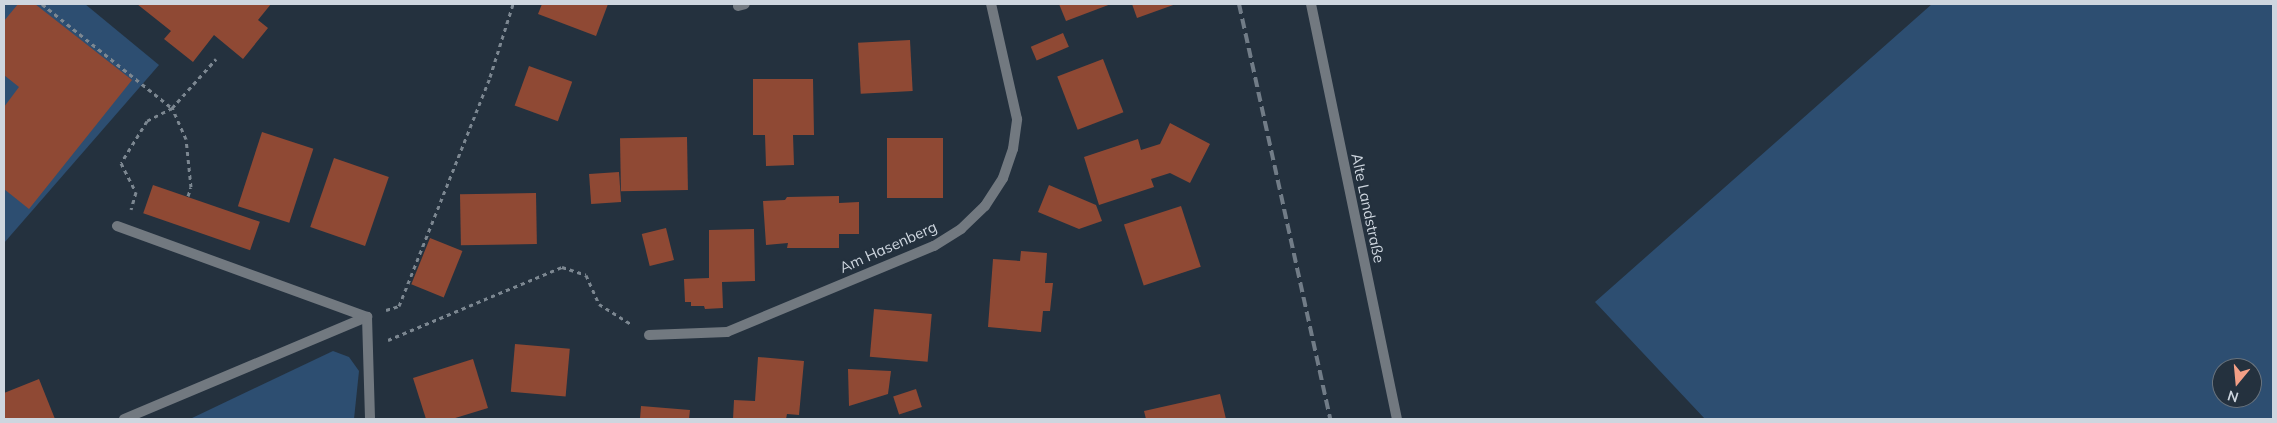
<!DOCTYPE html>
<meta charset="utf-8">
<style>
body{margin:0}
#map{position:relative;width:2277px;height:423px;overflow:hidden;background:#24313e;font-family:Mulish,sans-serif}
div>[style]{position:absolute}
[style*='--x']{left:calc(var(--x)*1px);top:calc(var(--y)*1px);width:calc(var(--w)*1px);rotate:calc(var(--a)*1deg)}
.green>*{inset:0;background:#2d4e71}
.building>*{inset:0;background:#8f4934;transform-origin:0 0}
.path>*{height:3px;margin-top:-1.5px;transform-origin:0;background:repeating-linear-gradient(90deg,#7c8791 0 4px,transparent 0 8px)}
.service>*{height:10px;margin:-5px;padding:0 5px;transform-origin:5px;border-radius:5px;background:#727980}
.minor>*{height:10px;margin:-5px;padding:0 5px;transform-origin:5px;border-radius:5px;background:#727980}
.rail>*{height:4px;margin-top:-2px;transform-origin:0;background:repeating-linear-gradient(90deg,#717c87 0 10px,transparent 0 15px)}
span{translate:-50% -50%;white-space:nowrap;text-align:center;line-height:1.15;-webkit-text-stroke:4px #24313e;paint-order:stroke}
.street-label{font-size:15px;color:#ced6df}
.frame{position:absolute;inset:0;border:5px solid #ced6df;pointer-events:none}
.north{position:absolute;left:2212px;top:358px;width:50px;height:50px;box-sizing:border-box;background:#24313e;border:1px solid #68737e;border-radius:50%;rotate:197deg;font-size:14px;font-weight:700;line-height:20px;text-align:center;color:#ced6df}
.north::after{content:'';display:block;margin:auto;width:18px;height:22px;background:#f39f86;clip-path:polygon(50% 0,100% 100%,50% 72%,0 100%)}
</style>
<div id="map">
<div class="green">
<div style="clip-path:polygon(4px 4px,85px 4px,159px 65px,4px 243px)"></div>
<div style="clip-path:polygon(evenodd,1932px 4px,2273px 4px,2273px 419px,1705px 419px,1595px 302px,1932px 4px,2222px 368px,2252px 368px,2252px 398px,2222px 398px,2222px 368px)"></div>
<div style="clip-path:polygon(333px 351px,349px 357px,359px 371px,354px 419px,190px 419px)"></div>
</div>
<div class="building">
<div style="clip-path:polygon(18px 4px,35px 4px,132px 80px,29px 209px,4px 189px,4px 107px,19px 87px,4px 75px,4px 21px)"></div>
<div style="clip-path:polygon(137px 4px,271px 4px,258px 20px,268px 28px,243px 59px,214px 35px,193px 62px,164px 39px,171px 31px)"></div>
<div style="clip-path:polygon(542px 4px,608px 4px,596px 36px,538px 14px)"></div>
<div style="clip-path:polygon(1059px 4px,1111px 4px,1066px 21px)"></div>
<div style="clip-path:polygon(1132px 4px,1176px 4px,1137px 18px)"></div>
<div style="left:1063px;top:33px;width:15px;height:35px;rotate:67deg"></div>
<div style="left:910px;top:40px;width:51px;height:52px;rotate:87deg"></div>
<div style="left:1103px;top:59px;width:57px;height:49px;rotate:69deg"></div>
<div style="left:529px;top:66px;width:46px;height:42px;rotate:20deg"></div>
<div style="clip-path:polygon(753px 79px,813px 79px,814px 135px,793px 135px,794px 165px,766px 166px,765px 135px,753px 135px)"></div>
<div style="clip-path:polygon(1170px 123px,1210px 144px,1190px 183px,1170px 173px,1151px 179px,1154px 187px,1099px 205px,1084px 157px,1138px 139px,1141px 150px,1160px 144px)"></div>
<div style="left:262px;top:132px;width:54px;height:78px;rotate:18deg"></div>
<div style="left:687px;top:137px;width:53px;height:67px;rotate:89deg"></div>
<div style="left:887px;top:138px;width:56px;height:60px"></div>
<div style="left:334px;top:158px;width:58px;height:73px;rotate:19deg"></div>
<div style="left:619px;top:172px;width:30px;height:30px;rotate:86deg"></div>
<div style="left:153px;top:185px;width:113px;height:30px;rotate:19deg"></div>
<div style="clip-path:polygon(1049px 185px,1096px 205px,1102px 221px,1079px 229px,1038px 212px)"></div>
<div style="left:536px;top:193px;width:51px;height:76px;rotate:89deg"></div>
<div style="clip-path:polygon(839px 196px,839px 203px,859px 202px,859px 234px,839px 234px,839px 248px,787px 248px,788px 243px,766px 245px,763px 201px,785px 200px,787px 197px)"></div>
<div style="left:1181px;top:206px;width:64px;height:60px;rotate:72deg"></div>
<div style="left:666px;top:228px;width:33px;height:25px;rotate:76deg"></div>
<div style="clip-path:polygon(754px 229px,755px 281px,722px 282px,723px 308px,705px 309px,704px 306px,691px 306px,691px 302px,685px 302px,684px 279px,709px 278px,709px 230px)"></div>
<div style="left:430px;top:238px;width:35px;height:50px;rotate:22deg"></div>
<div style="clip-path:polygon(1021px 251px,1047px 253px,1045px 283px,1053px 283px,1050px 311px,1043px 311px,1041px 332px,988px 327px,993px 259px,1020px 261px)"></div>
<div style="left:874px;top:309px;width:58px;height:48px;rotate:5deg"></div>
<div style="left:515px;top:344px;width:55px;height:48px;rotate:5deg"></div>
<div style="clip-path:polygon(758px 357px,804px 361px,799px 415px,787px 414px,786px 419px,733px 419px,734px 400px,755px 401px)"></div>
<div style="clip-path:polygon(473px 359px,488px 408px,452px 419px,426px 419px,413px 378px)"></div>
<div style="clip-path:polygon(848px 369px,891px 371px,888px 394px,849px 406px)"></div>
<div style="clip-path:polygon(39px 379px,55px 419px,4px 419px,4px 393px)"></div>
<div style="left:916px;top:389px;width:19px;height:24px;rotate:72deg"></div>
<div style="clip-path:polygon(1220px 394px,1226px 419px,1146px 419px,1144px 411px)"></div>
<div style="clip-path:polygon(641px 406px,690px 410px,689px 419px,640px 419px)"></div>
</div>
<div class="path">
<div style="--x:42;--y:4;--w:166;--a:38.7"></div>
<div style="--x:172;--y:108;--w:28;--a:153"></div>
<div style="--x:147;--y:121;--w:49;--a:121.8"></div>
<div style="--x:121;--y:163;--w:33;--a:63"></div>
<div style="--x:136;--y:192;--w:18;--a:106"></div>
<div style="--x:188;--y:196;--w:9;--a:-72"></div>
<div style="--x:191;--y:187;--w:48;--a:-95.9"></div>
<div style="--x:186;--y:139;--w:34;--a:-114"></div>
<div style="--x:172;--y:108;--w:66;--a:-48.1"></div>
<div style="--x:386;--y:310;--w:14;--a:-17"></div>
<div style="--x:399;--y:306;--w:246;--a:-68.3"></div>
<div style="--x:490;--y:77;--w:77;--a:-72.5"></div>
<div style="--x:388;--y:340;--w:189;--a:-22.8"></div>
<div style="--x:562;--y:267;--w:25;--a:18"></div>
<div style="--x:586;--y:275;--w:32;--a:66"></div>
<div style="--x:599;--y:304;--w:39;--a:32"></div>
</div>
<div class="service">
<div style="--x:117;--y:226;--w:266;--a:20"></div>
<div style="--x:124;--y:419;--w:264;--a:-22.8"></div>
</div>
<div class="minor">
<div style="--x:1311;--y:4;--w:424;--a:78.3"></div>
<div style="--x:738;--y:6;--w:7;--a:-16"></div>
<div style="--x:367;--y:317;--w:102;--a:88.3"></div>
<div style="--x:649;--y:335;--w:78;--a:-2.2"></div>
<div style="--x:727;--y:332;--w:224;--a:-22.6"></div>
<div style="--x:934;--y:246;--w:32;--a:-32"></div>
<div style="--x:961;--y:229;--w:33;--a:-44"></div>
<div style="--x:985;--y:206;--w:33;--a:-57"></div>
<div style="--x:1003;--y:178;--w:31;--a:-71"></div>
<div style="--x:1013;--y:149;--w:30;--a:-82"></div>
<div style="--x:1017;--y:119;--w:118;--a:-102.7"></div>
</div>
<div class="rail">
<div style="--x:1239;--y:4;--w:425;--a:77.6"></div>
</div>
<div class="street-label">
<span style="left:1368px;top:208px;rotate:78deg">Alte Landstraße</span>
<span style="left:888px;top:247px;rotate:-24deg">Am Hasenberg</span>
</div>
<div class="frame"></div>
<div class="north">N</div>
</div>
